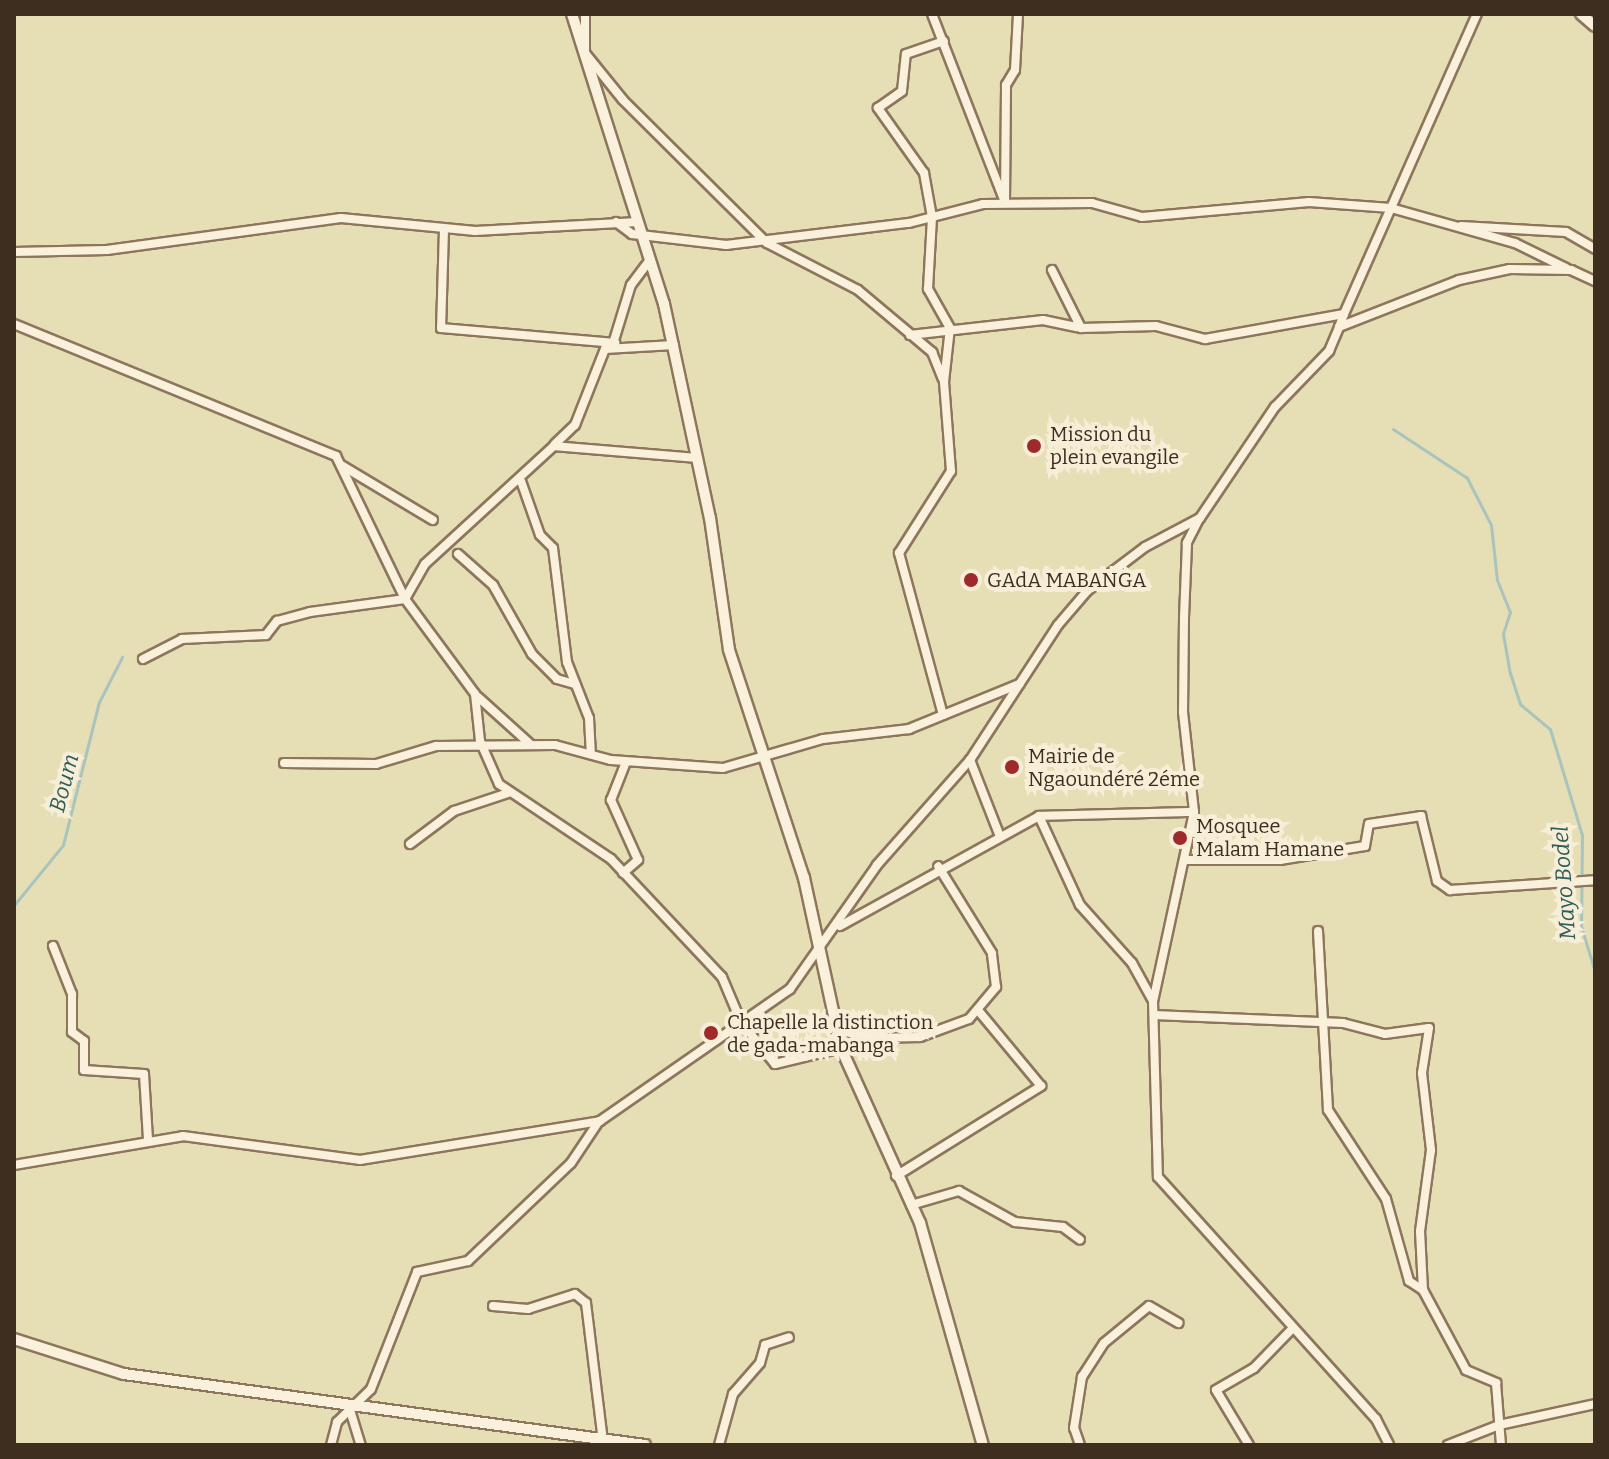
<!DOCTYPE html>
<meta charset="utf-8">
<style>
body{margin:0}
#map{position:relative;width:1609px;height:1459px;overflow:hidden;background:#f0e4c8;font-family:Bitter,serif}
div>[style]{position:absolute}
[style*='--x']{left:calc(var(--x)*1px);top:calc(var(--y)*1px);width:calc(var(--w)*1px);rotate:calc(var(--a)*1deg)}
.farmland>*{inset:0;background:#e6deb5;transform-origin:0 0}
.stream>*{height:3px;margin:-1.5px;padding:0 1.5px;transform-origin:1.5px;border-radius:1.5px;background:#a9c4bc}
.roads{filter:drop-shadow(2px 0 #8d765c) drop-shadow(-2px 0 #8d765c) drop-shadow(0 2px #8d765c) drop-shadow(0 -2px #8d765c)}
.minor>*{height:8px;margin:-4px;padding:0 4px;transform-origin:4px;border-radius:4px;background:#faf1dc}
.tertiary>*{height:10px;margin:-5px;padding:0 5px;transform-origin:5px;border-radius:5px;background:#faf1dc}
.dots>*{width:22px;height:22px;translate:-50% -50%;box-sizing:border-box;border:4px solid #f7eed8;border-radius:50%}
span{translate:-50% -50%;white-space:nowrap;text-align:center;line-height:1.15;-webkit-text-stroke:8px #f7eed8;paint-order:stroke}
.poi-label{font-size:20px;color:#3d2e20}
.left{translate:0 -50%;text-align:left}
.water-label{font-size:22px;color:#2f5d5a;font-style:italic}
.frame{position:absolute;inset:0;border:16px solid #3d2e20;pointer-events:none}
</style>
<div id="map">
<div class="farmland">
<div style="left:14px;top:14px;width:1581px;height:1431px"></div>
</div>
<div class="stream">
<div style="--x:1393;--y:429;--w:89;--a:33.5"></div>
<div style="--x:1467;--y:478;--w:53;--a:62.9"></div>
<div style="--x:1491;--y:525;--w:55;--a:83.8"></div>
<div style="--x:1497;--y:580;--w:35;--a:68"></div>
<div style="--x:1510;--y:612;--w:23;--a:108"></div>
<div style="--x:1503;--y:634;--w:40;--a:80"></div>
<div style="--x:1510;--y:673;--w:33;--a:72"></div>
<div style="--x:1520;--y:704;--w:39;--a:40"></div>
<div style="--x:1550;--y:729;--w:111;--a:73.2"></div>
<div style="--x:1582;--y:835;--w:91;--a:90.6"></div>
<div style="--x:1581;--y:926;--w:48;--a:73.1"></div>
<div style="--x:14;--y:905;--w:77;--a:-50.8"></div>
<div style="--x:63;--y:845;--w:147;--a:-75.9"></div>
<div style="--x:99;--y:702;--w:51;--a:-62.9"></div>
<div style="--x:1595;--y:982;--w:11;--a:90"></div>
</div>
<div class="roads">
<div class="minor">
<div style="--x:585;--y:14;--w:39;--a:90"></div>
<div style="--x:585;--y:53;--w:60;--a:51"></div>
<div style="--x:623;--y:100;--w:203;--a:44.8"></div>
<div style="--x:767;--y:243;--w:102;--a:27.3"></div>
<div style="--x:858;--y:290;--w:97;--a:40"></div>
<div style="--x:932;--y:352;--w:29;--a:68"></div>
<div style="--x:932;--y:14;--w:202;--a:68.8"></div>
<div style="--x:1005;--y:202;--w:117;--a:-89.5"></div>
<div style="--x:1006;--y:85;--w:17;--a:-59"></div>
<div style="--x:1015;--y:70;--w:56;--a:-86.9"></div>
<div style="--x:616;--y:222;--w:20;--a:37"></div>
<div style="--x:632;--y:234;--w:95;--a:6.7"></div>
<div style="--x:726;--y:245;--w:184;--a:-6.9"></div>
<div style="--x:909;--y:223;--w:76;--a:-14.4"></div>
<div style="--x:983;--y:204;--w:109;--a:-0.5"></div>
<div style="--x:1092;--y:203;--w:52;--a:15.6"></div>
<div style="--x:1142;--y:217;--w:168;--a:-5.1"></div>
<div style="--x:1309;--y:202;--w:82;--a:4.2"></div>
<div style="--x:1391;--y:208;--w:129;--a:15.8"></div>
<div style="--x:1515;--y:243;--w:57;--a:26.1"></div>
<div style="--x:1461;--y:226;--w:105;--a:3.3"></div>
<div style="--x:1566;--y:232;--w:34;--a:30"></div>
<div style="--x:444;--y:229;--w:99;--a:91.7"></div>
<div style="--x:441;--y:328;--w:175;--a:4.9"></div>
<div style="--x:14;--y:252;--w:93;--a:-1.2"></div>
<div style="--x:107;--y:250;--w:236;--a:-7.8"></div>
<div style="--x:341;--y:218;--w:135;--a:5.5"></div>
<div style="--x:475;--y:231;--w:163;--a:-3.2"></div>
<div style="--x:1052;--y:270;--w:65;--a:63.4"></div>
<div style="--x:1081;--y:328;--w:75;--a:-1.5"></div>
<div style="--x:1156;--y:326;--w:51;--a:14.9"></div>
<div style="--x:1205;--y:339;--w:141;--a:-10.2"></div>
<div style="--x:1344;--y:314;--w:14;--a:111"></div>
<div style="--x:1344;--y:314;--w:328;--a:-66.1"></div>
<div style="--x:14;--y:324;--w:348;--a:22.3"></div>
<div style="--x:336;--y:456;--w:159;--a:64.2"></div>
<div style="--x:405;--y:599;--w:118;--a:53.6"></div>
<div style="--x:475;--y:694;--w:47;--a:83.9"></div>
<div style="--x:480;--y:741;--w:47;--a:66.2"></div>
<div style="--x:499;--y:784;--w:135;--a:33.8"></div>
<div style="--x:611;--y:859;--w:162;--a:46.8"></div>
<div style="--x:722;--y:977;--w:49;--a:67.1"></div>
<div style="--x:741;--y:1022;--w:54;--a:51"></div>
<div style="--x:775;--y:1064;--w:68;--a:-13.6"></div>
<div style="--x:910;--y:335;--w:134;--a:-6.4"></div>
<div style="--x:1043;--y:320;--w:35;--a:12"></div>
<div style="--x:612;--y:347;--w:65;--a:-73"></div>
<div style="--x:631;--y:285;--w:31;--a:-53"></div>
<div style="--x:555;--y:444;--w:28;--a:-44"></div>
<div style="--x:575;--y:425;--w:82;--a:-68.5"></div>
<div style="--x:605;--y:349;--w:69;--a:-3.3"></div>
<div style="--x:341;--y:465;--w:107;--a:30.9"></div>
<div style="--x:521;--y:481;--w:57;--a:70.6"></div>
<div style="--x:540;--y:535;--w:18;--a:45"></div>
<div style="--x:553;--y:548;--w:115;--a:83"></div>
<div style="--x:567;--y:662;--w:60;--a:68.6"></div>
<div style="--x:589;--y:718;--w:36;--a:87"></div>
<div style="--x:1199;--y:519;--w:27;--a:117"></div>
<div style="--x:1187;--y:543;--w:75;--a:92.3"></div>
<div style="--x:1184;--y:618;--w:94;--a:90.6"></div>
<div style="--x:1183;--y:712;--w:101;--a:83.7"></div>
<div style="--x:1194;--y:812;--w:193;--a:102.2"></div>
<div style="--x:1153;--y:1001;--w:176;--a:88.4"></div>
<div style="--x:1158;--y:1177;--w:326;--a:48"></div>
<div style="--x:1376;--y:1419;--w:29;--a:63"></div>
<div style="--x:458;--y:554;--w:47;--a:41.5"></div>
<div style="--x:493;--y:585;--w:79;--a:60.5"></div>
<div style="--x:532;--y:654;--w:35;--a:45"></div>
<div style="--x:557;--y:679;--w:19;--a:16"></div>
<div style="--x:143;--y:659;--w:44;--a:-27.1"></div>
<div style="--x:182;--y:639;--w:84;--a:-2.7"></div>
<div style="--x:266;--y:635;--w:18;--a:-52"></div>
<div style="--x:277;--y:621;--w:34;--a:-15"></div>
<div style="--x:310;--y:612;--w:96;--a:-7.8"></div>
<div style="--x:405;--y:599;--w:40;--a:-60.3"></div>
<div style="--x:425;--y:564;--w:175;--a:-42.5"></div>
<div style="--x:554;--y:446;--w:143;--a:4.8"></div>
<div style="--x:478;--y:697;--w:69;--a:42"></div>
<div style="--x:943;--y:715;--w:168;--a:-105.2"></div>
<div style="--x:899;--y:553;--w:97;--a:-57.6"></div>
<div style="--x:951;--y:471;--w:89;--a:-94.5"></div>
<div style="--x:944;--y:382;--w:54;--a:-83.7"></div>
<div style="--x:950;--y:328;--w:45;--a:-119.4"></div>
<div style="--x:928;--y:289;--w:72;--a:-86.8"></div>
<div style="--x:932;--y:217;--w:45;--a:-100.3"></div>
<div style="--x:924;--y:173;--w:80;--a:-125.3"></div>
<div style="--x:878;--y:108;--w:29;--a:-35"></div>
<div style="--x:902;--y:91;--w:37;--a:-84"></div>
<div style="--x:906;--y:54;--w:40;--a:-18.9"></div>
<div style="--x:970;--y:760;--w:79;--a:68.6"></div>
<div style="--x:284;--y:763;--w:92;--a:0.6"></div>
<div style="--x:376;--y:764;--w:63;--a:-16.7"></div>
<div style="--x:436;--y:746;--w:119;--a:-0.5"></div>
<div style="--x:555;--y:745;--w:58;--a:15"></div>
<div style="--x:611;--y:760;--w:112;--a:4.1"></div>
<div style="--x:723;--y:768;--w:104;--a:-16.2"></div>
<div style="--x:823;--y:739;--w:87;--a:-6.6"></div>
<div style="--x:909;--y:729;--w:119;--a:-22.2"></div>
<div style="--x:1039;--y:816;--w:155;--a:-1.5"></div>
<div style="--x:410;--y:844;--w:55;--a:-36.9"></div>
<div style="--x:454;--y:811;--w:57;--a:-18.4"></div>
<div style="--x:1186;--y:860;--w:94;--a:0"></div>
<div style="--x:1280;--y:860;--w:86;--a:-9.4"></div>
<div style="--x:1365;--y:846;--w:22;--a:-80"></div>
<div style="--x:1369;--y:824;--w:53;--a:-8.7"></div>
<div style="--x:1421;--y:816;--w:67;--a:76.2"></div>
<div style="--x:1437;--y:881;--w:16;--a:35"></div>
<div style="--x:1450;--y:890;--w:145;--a:-3.9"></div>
<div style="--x:623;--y:873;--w:20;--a:-41"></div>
<div style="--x:638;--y:860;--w:66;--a:-114.2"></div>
<div style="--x:611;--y:800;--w:41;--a:-68.5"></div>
<div style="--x:840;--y:926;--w:227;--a:-28.9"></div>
<div style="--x:1039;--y:816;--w:98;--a:65.3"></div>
<div style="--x:1080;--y:905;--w:78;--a:48.1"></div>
<div style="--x:1132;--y:963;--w:43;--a:61.1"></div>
<div style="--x:1318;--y:931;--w:179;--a:86.8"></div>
<div style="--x:1328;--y:1110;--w:106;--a:56.9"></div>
<div style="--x:1386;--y:1199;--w:85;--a:74.3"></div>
<div style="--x:1409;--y:1281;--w:17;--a:33"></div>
<div style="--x:53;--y:946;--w:52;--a:68.4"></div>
<div style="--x:72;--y:994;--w:38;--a:90"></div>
<div style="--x:72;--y:1032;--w:15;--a:37"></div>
<div style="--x:84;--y:1041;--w:29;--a:90"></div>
<div style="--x:84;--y:1070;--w:60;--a:3.8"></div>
<div style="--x:144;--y:1074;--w:65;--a:86.5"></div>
<div style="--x:1154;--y:1015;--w:189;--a:2.4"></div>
<div style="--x:1343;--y:1023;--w:43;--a:14.7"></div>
<div style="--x:1385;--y:1034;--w:44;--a:-7.8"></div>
<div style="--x:1429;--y:1028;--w:46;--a:98.8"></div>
<div style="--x:1422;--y:1073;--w:78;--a:83.3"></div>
<div style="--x:1431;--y:1150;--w:82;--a:97.7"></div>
<div style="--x:1420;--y:1231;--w:59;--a:87.1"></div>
<div style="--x:1423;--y:1290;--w:91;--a:61.7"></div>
<div style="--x:1466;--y:1370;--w:33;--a:23"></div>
<div style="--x:1496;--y:1383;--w:62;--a:85.4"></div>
<div style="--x:838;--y:1030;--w:34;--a:14"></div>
<div style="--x:871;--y:1038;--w:49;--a:-1.2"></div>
<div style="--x:920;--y:1037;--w:52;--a:-20.2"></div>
<div style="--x:969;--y:1019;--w:42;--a:-49.8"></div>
<div style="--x:996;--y:987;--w:34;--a:-97"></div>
<div style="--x:992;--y:953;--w:102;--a:-121.8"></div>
<div style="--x:14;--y:1165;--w:171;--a:-9.7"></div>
<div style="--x:183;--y:1136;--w:179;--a:7.7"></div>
<div style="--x:360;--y:1160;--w:243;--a:-9.2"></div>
<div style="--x:600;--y:1121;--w:231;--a:-34.8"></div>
<div style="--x:790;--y:989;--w:151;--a:-54.9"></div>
<div style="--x:877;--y:865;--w:140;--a:-48.5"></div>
<div style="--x:970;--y:760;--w:161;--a:-56.9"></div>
<div style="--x:1058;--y:625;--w:45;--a:-49.5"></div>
<div style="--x:1087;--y:591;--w:73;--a:-37.2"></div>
<div style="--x:1145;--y:547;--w:62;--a:-27.8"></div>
<div style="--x:1200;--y:518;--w:134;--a:-56"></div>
<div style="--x:1275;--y:407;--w:78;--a:-46"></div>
<div style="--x:1329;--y:351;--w:26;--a:-67"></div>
<div style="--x:1339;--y:327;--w:129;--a:-21.4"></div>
<div style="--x:1459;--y:280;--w:52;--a:-12.2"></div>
<div style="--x:1510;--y:269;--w:61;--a:0.9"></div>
<div style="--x:1571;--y:270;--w:26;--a:25"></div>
<div style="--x:896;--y:1176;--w:171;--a:-31.8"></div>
<div style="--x:1041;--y:1086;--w:99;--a:-129.7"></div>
<div style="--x:911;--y:1205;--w:50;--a:-16.3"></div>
<div style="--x:959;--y:1191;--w:64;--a:29"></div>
<div style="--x:1015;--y:1222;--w:48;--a:5.9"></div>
<div style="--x:1063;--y:1227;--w:21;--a:37"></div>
<div style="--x:493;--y:1306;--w:35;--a:5"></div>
<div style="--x:528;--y:1309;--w:49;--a:-17.7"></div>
<div style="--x:575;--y:1294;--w:14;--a:39"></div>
<div style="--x:586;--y:1303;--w:132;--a:83"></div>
<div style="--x:350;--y:1410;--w:37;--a:73"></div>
<div style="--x:331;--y:1445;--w:24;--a:-75"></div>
<div style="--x:337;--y:1422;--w:47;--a:-44.1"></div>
<div style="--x:371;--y:1389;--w:126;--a:-68.5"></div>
<div style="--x:417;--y:1272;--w:52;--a:-12.2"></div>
<div style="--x:468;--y:1261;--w:142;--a:-43.6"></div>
<div style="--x:571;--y:1163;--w:50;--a:-56.3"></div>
<div style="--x:719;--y:1445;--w:53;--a:-74.6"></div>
<div style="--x:733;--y:1394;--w:41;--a:-48.9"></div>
<div style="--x:760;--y:1363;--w:19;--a:-74"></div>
<div style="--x:765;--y:1345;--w:25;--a:-18"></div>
<div style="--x:1080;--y:1445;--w:18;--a:-109"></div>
<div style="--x:1074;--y:1428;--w:52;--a:-81.1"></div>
<div style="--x:1082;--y:1377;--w:40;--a:-57.1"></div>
<div style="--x:1104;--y:1343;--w:58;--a:-39.4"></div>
<div style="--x:1149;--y:1306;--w:34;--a:30"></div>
<div style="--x:1249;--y:1445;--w:64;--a:-121"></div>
<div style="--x:1216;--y:1390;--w:44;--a:-30.1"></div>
<div style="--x:1254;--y:1368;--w:52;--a:-45.8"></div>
<div style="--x:1448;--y:1445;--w:55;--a:-21.4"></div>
<div style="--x:1499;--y:1425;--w:98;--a:-12.3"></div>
</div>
<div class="tertiary">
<div style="--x:572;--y:14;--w:304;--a:72.4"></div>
<div style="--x:664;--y:304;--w:219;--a:77.9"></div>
<div style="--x:710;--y:518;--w:133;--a:81.8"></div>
<div style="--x:729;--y:650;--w:240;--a:71.8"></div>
<div style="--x:804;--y:878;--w:174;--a:77.7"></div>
<div style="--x:841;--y:1048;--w:192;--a:65.7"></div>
<div style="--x:920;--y:1223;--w:231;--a:74.2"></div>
<div style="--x:1581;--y:14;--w:18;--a:41"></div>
<div style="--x:14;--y:1339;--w:115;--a:17.7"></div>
<div style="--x:124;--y:1374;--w:526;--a:7.76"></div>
</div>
</div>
<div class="dots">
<div style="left:1034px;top:446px;background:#9e2a2b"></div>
<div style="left:971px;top:580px;background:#9e2a2b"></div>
<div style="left:1012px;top:767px;background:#9e2a2b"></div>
<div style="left:1180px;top:838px;background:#9e2a2b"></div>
<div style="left:711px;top:1033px;background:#9e2a2b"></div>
</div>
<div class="poi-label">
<span class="left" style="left:1050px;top:446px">Mission du<br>plein evangile</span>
<span class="left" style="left:987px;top:580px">GAdA MABANGA</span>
<span class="left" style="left:1028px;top:768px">Mairie de<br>Ngaoundéré 2éme</span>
<span class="left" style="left:1196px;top:838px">Mosquee<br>Malam Hamane</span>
<span class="left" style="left:727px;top:1034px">Chapelle la distinction<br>de gada-mabanga</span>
</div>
<div class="water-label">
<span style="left:64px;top:783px;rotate:-75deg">Boum</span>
<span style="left:1564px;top:883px;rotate:-94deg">Mayo Bodel</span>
</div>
<div class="frame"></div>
</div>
